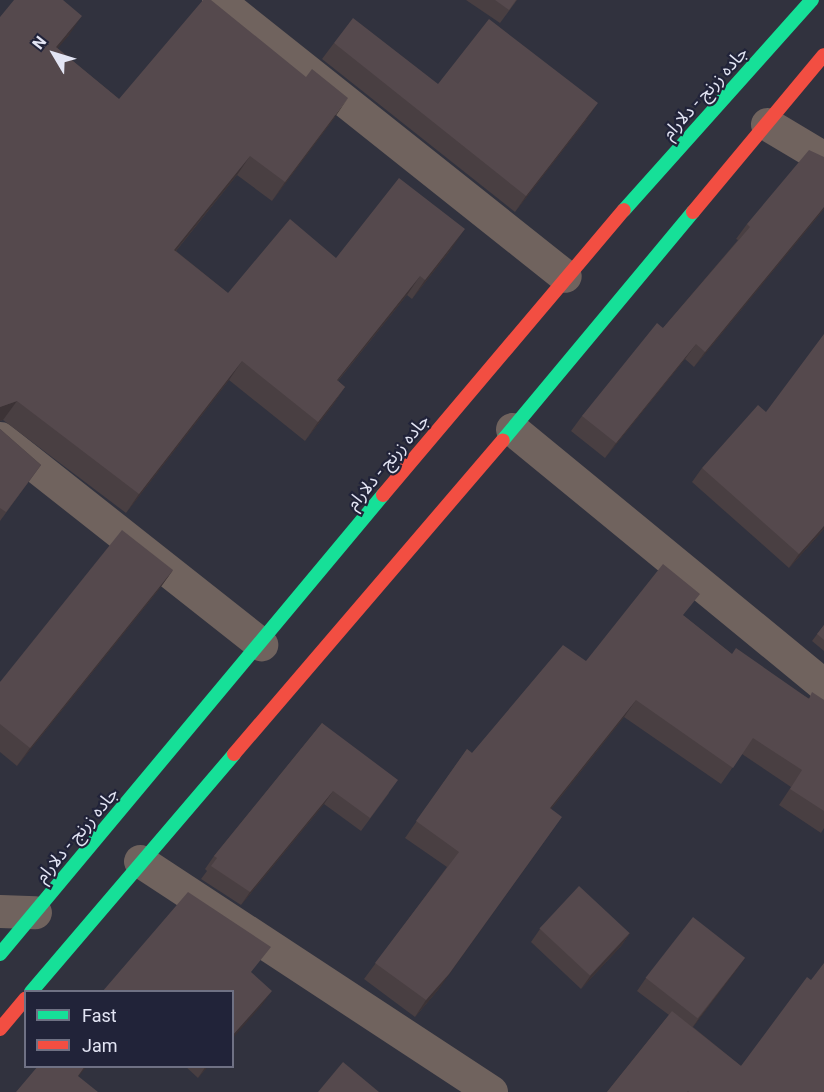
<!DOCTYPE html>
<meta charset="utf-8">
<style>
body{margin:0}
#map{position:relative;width:824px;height:1092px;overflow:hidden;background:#31323e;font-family:Roboto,"Noto Sans Arabic",sans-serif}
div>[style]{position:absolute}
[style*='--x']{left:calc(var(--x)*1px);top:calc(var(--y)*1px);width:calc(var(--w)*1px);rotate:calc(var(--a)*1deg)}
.street>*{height:33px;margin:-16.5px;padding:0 16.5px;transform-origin:16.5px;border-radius:16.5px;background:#70635e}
.fast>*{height:14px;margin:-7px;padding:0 7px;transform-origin:7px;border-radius:7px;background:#16e098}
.jam>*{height:14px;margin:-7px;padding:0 7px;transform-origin:7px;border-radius:7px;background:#f24e42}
.wall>*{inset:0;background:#493f42}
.shaded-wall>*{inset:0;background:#3c3336}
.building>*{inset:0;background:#55494d;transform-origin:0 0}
span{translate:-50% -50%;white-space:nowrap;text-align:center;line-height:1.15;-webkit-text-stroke:4.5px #212339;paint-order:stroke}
.street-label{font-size:18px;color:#e3e5f4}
.legend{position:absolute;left:24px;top:990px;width:210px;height:78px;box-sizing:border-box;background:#212339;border:2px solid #6f7184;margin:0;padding:8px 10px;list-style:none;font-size:18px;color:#e3e5f4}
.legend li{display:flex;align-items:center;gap:12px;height:30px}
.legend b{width:30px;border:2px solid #6f7184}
.north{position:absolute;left:24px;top:24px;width:60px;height:60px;-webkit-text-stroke:4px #212339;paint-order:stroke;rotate:308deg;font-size:16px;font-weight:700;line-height:24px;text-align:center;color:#e3e5f4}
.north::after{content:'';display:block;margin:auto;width:21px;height:27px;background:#e3e5f4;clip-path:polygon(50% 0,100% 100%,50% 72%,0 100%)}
</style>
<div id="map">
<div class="street">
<div style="--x:218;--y:0;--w:443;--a:38.5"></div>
<div style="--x:767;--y:124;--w:66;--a:30.8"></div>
<div style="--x:512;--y:429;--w:404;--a:39.4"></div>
<div style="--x:0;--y:438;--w:333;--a:38.3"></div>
<div style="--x:140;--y:861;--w:420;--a:33.3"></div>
<div style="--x:0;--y:911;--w:35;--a:2"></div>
</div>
<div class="fast">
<div style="--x:624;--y:210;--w:282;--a:-48.2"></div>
<div style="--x:503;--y:440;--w:297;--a:-50.2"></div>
<div style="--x:0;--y:954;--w:598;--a:-50.16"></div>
<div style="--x:31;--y:992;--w:313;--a:-49.5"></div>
</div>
<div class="jam">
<div style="--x:693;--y:212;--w:204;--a:-50.2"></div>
<div style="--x:383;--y:495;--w:373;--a:-49.8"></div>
<div style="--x:234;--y:754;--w:413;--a:-49.4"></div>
<div style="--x:0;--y:1029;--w:40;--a:-50"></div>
</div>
<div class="wall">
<div style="clip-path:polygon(466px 0,517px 0,500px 23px)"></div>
<div style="clip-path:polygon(0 17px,69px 35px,57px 48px,119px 99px,335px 117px,272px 201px,237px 175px,176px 251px,228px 293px,336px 258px,452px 248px,412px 299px,407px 295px,338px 381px,345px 387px,332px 406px,305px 441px,229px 380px,126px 513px,3px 420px,0 421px)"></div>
<div style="clip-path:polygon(334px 43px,438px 84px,587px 119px,515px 212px,322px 59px)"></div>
<div style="clip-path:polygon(824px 209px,694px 367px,685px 359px,605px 458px,571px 431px,582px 416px,663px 328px,738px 240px,736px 239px,747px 224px)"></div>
<div style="clip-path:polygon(0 429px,41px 465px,0 521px)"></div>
<div style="clip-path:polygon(702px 468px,824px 529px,789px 568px,692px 482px)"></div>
<div style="clip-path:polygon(173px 570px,160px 588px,17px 766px,0 752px,0 682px)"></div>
<div style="clip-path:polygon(684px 616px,732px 654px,808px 698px,824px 700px,824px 828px,821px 833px,779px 805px,791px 787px,742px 754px,721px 784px,624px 717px,551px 809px,438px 990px,415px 1017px,364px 979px,447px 867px,405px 838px,467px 749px,472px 753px,586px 661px)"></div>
<div style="clip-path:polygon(824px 625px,824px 651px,812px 641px)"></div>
<div style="clip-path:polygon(322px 723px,389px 793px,361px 831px,324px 804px,241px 905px,201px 879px,207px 871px,205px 869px,214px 856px)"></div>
<div style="clip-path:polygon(540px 929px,630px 933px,621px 946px,581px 989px,531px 942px)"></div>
<div style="clip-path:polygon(745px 958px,693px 1027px,741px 1066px,811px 980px,824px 1092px,607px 1092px,669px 1015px,637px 991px,646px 978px)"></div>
<div style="clip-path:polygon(185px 1066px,208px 1066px,198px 1078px)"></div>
</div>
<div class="shaded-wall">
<div style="clip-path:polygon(82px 16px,69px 35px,43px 66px,56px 47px)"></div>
<div style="clip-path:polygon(348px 98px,335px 117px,272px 201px,285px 182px)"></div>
<div style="clip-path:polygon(598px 103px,587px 119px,515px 212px,526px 196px)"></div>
<div style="clip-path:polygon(250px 156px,237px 175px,161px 269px,174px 250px)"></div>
<div style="clip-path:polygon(824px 207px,824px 209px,694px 367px,705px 352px)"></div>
<div style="clip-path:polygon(465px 229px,452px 248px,412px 299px,425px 280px)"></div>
<div style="clip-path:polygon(420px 276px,407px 295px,323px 399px,337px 380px)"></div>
<div style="clip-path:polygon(696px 344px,685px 359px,605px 458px,616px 443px)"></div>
<div style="clip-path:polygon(242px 361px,229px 380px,126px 513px,139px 494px)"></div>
<div style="clip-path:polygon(345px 387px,332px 406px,305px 441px,318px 422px)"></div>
<div style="clip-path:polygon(17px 401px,3px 420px,0 421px,0 407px)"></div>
<div style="clip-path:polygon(824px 526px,824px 529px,789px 568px,799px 554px)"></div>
<div style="clip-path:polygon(173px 570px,160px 588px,17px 766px,30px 748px)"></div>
<div style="clip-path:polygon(636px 700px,624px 717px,539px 824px,550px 808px)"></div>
<div style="clip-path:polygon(333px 791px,324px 804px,241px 905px,250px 892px)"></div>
<div style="clip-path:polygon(562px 817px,438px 990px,415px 1017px,426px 1000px)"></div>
<div style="clip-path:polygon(630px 933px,621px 946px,581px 989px,591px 975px)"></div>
<div style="clip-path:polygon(745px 958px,736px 971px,690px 1031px,699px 1018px)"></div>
<div style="clip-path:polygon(272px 991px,261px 1006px,232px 1039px,232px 1036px)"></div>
<div style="clip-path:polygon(85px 1066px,87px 1066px,67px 1091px,78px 1076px)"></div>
<div style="clip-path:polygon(206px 1066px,208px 1066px,198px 1078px)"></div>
</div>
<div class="building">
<div style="clip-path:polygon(14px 0,63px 0,82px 16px,56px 47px,119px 99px,203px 0,211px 0,306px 77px,312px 69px,348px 98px,285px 182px,250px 156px,174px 250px,228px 293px,290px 219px,336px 258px,399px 178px,465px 229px,425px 280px,420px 276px,337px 380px,345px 387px,318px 422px,242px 361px,139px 494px,17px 401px,0 407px,0 17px)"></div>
<div style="clip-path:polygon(495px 0,516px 0,509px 10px)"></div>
<div style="clip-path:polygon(353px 18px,438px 84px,489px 19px,598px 103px,526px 196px,334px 43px)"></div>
<div style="clip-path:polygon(809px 150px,824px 157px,824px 207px,705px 352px,696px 344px,616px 443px,582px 416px,657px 323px,663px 328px,750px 227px,747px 224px)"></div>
<div style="clip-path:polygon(824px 334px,824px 526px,799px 554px,702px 468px,758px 405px,766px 412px)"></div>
<div style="clip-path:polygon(0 429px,41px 465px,6px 512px,0 508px)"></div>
<div style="clip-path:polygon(122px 530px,173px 570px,30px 748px,0 724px,0 682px)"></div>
<div style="clip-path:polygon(663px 564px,700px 594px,683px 615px,732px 654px,736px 648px,809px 699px,812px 692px,824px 700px,824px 811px,790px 789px,802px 770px,753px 738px,733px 768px,636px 700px,550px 808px,562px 817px,449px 974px,426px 1000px,375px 963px,459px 852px,416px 821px,467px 749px,472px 753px,563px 645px,586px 661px)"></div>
<div style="clip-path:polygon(824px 625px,824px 640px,817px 634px)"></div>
<div style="clip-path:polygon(322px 723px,398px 780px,370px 818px,333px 791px,250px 892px,211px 866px,217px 858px,214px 856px)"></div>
<div style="left:579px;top:886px;width:69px;height:58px;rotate:43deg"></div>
<div style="clip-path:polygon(188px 892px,271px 947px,251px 972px,272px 991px,232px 1036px,232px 992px,102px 992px)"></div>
<div style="left:693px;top:917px;width:66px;height:77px;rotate:38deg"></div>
<div style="clip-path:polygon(824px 963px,824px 1092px,689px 1092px,688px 1091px,687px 1092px,607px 1092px,672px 1011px,741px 1066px,807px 977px,811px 980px)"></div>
<div style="clip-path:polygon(343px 1062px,379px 1092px,318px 1092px)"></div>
<div style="clip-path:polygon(38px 1066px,85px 1066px,78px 1076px,98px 1092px,16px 1092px)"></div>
</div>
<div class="street-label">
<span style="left:705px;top:93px;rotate:-48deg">جاده زرنج - دلارام</span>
<span style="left:388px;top:462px;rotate:-50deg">جاده زرنج - دلارام</span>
<span style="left:77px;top:835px;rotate:-50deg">جاده زرنج - دلارام</span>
</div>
<ul class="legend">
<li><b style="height:8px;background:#16e098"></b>Fast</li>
<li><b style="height:8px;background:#f24e42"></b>Jam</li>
</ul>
<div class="north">N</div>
</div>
